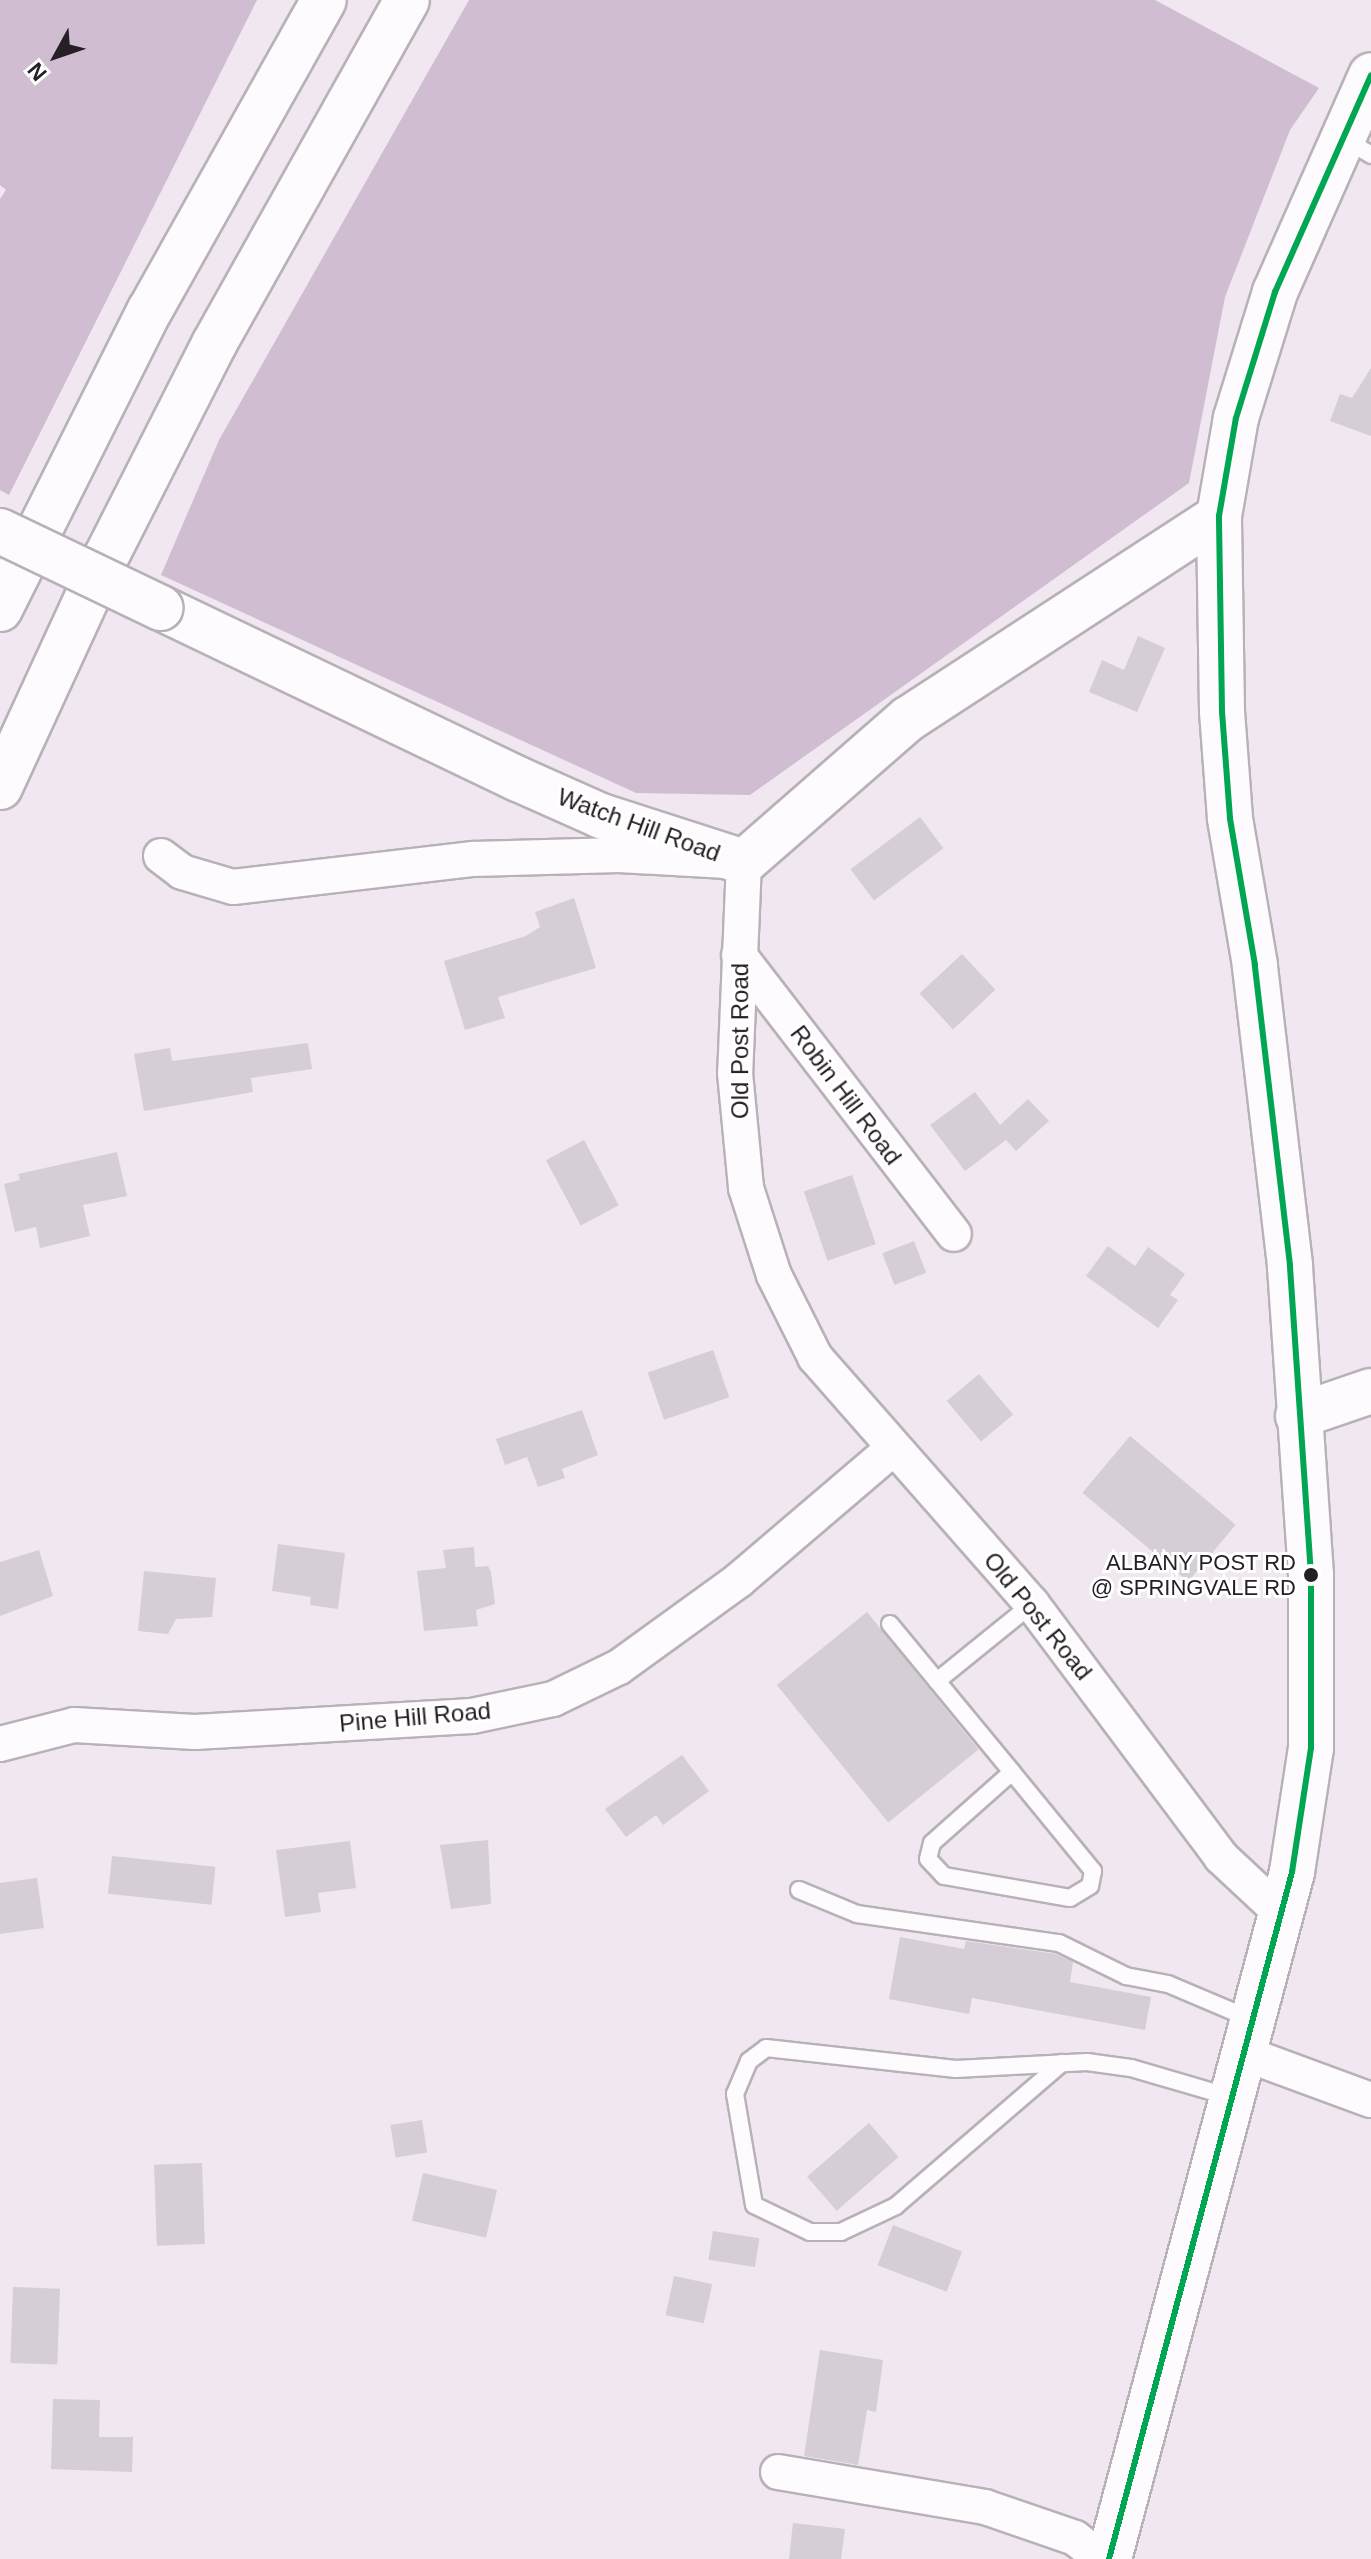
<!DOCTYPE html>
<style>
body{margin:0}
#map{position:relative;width:1371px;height:2559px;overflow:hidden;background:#f0e7f0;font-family:Arial,sans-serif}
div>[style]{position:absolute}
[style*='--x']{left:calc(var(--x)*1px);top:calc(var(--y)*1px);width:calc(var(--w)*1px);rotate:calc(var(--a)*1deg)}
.forest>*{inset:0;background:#d1bdd2}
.building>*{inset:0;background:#d5ced6;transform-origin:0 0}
.roads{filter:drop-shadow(2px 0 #b8b1b8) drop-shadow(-2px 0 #b8b1b8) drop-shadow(0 2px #b8b1b8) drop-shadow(0 -2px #b8b1b8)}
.lane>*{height:16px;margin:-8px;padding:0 8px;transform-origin:8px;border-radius:8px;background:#fdfbfd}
.street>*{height:34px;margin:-17px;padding:0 17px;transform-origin:17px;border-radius:17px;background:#fdfbfd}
.secondary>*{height:44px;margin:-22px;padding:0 22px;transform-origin:22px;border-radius:22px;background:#fdfbfd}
.highway>*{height:44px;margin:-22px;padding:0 22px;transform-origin:22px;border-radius:22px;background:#fdfbfd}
.bridges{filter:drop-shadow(2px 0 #b8b1b8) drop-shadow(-2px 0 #b8b1b8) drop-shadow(0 2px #b8b1b8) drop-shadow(0 -2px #b8b1b8)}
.secondary-bridge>*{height:44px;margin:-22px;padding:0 22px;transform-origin:22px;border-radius:22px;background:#fdfbfd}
.bus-1>*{height:6px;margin:-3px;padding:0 3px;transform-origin:3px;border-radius:3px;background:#00a651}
.dots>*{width:22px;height:22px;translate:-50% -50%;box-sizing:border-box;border:4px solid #fff;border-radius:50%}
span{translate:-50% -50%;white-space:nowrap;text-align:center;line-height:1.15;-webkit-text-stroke:6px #fff;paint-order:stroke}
.bus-label{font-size:22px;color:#262026}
.right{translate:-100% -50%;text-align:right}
.street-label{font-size:24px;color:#262026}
.north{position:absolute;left:16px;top:16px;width:80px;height:80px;-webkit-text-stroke:6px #fff;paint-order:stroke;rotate:230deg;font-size:22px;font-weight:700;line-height:32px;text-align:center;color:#262026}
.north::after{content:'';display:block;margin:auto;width:28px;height:36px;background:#262026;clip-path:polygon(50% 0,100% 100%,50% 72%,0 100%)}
</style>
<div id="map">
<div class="forest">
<div style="clip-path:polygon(0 0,257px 0,9px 495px,0 490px,0 199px,6px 190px,0 185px)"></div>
<div style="clip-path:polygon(469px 0,1155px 0,1319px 88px,1290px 130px,1225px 297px,1189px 483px,750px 795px,636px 793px,161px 575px,219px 440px)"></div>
</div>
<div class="building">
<div style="clip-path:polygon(1371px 368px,1371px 436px,1330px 421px,1340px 394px,1352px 398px)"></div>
<div style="clip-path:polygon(1138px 636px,1165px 648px,1137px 712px,1089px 692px,1102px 660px,1124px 670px)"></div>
<div style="left:920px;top:817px;width:39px;height:87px;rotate:53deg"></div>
<div style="clip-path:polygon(574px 898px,596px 968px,498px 997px,505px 1018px,465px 1030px,444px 961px,526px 936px,540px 927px,535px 912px)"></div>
<div style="left:962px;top:954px;width:49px;height:58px;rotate:47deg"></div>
<div style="clip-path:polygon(308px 1043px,312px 1069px,251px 1078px,253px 1092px,144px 1111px,134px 1054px,170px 1048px,172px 1061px)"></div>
<div style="clip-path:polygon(975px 1092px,1000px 1125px,1028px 1099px,1049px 1121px,1016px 1151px,1006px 1140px,965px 1171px,930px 1125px)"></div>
<div style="left:584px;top:1140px;width:74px;height:43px;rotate:62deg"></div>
<div style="clip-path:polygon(117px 1152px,127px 1196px,83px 1205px,90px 1236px,40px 1248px,36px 1227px,15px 1232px,4px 1184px,20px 1180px,18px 1174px)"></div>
<div style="left:852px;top:1175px;width:73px;height:51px;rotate:71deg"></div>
<div style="left:914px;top:1241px;width:34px;height:34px;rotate:69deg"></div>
<div style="clip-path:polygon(1108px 1246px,1135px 1266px,1148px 1247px,1185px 1274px,1170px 1295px,1178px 1300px,1158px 1328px,1086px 1276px)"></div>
<div style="left:713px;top:1350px;width:50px;height:69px;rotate:71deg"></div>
<div style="left:979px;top:1374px;width:53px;height:42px;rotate:50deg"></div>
<div style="clip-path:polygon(582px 1410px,598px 1455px,562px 1469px,565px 1478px,538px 1487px,527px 1457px,505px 1465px,496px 1439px)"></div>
<div style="left:1130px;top:1436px;width:138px;height:74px;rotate:40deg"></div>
<div style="clip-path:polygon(278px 1544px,345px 1553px,338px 1609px,310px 1605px,311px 1597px,272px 1591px)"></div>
<div style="clip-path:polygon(474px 1547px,475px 1567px,488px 1566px,491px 1572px,495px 1604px,476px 1610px,478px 1626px,424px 1631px,417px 1571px,446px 1568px,443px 1550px)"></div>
<div style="clip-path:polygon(39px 1550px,53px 1596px,0 1616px,0 1562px)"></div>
<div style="clip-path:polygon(144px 1571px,216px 1578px,212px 1617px,176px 1619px,168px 1634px,138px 1631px)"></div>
<div style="left:867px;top:1612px;width:177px;height:116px;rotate:51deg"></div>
<div style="clip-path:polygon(682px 1755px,709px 1791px,663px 1825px,656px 1815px,626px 1837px,605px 1809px)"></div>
<div style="clip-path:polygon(488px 1840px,491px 1904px,451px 1909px,440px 1845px)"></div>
<div style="clip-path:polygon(350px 1841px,356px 1888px,318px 1893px,321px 1912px,285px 1917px,276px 1850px)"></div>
<div style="left:112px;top:1856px;width:104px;height:38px;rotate:6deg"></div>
<div style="clip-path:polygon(37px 1878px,44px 1928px,0 1934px,0 1883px)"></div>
<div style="clip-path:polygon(900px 1937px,964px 1949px,966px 1941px,1056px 1954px,1073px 1962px,1070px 1982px,1151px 1997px,1145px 2030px,972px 1998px,969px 2014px,889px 1999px)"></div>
<div style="left:422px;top:2120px;width:33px;height:32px;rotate:81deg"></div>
<div style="left:869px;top:2123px;width:45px;height:82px;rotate:49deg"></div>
<div style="left:202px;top:2163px;width:81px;height:48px;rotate:88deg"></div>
<div style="left:423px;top:2173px;width:76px;height:49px;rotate:13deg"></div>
<div style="left:893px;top:2225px;width:74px;height:43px;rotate:21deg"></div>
<div style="left:713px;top:2231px;width:47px;height:29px;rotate:9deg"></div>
<div style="left:674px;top:2276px;width:39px;height:40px;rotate:12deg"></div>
<div style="left:13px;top:2287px;width:47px;height:76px;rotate:2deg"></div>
<div style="clip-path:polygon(820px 2350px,883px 2360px,876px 2412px,867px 2410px,858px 2465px,804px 2456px)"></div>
<div style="clip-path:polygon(53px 2399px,100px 2400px,99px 2437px,133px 2437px,132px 2472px,51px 2469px)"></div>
<div style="clip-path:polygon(793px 2523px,845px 2529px,841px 2559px,789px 2559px)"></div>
</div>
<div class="roads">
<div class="lane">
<div style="--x:1343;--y:138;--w:33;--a:31"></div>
<div style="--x:890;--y:1624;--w:192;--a:50.5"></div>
<div style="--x:1012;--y:1772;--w:128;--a:50.7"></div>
<div style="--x:1093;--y:1871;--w:15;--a:101"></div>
<div style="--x:1090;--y:1886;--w:23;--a:149"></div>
<div style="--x:1070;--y:1898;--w:128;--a:-170.1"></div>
<div style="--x:944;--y:1876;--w:23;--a:-133"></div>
<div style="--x:928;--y:1859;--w:16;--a:-76"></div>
<div style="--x:932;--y:1843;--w:107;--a:-41.6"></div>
<div style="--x:937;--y:1681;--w:122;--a:-39"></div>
<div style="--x:799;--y:1890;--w:63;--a:22.5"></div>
<div style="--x:857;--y:1914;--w:204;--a:8.2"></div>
<div style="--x:1059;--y:1943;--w:75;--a:26.2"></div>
<div style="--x:1126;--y:1976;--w:43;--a:10.8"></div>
<div style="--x:1168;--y:1984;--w:90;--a:22.9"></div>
<div style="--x:1062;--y:2063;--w:219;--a:139.3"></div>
<div style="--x:896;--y:2206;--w:61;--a:154.7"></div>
<div style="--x:841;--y:2232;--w:31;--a:180"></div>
<div style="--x:810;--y:2232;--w:62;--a:-154.3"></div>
<div style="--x:754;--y:2205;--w:113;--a:-99.7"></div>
<div style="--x:735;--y:2094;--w:36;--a:-67"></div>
<div style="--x:749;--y:2061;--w:21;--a:-37"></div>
<div style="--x:766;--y:2048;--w:191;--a:6.3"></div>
<div style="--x:956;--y:2069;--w:131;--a:-3.1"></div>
<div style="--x:1087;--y:2062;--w:44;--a:7.8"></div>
<div style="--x:1131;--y:2068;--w:103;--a:16.3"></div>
</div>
<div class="street">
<div style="--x:161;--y:856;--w:26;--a:37"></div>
<div style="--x:182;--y:872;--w:53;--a:16.4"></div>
<div style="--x:233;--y:887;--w:242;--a:-6.7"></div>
<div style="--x:473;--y:859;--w:146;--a:-1.6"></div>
<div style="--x:619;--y:855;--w:125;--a:3.2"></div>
<div style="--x:744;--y:862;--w:211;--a:92.4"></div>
<div style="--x:735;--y:1073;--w:116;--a:84.5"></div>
<div style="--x:746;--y:1188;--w:91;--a:72.2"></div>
<div style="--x:774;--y:1275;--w:92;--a:63.4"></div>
<div style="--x:815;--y:1357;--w:329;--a:48.7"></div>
<div style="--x:1032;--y:1604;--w:316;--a:53.2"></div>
<div style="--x:1221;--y:1857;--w:82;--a:43"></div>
<div style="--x:739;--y:955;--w:352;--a:52.4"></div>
<div style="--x:0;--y:1744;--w:76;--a:-14.4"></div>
<div style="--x:74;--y:1725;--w:121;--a:3.3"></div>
<div style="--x:195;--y:1732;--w:277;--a:-3.3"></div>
<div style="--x:472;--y:1716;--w:83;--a:-11.9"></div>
<div style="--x:553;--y:1699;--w:73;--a:-25.9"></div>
<div style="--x:619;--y:1667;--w:148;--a:-35.9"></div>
<div style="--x:739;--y:1580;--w:200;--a:-40.5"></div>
<div style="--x:1243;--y:2053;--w:136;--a:20.2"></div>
<div style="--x:778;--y:2472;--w:210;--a:9.6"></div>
<div style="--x:985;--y:2507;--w:95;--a:19"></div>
<div style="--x:1075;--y:2538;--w:34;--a:38"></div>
</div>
<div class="secondary">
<div style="--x:161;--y:608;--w:396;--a:25.6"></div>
<div style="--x:518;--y:779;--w:91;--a:24"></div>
<div style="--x:601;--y:816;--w:150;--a:17.8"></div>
<div style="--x:744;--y:862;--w:218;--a:-41.1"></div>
<div style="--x:908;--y:719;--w:371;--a:-33.1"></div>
<div style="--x:1298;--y:1416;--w:77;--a:-18.9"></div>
<div style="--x:1109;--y:2559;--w:711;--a:-75.08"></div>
<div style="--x:1292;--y:1872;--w:125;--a:-81.3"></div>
<div style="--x:1311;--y:1748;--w:173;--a:-90"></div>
<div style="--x:1311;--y:1575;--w:311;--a:-93.9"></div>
<div style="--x:1290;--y:1265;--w:302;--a:-96.7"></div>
<div style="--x:1255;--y:965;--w:149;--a:-99.7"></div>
<div style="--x:1230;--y:818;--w:107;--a:-94.3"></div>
<div style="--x:1222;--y:711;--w:195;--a:-90.9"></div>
<div style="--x:1219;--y:516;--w:99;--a:-80.2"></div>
<div style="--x:1236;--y:418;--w:132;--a:-72.8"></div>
<div style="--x:1275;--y:292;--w:237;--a:-66.1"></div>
</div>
<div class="highway">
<div style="--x:0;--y:609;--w:335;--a:-63.4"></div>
<div style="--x:150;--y:310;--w:355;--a:-60.7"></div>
<div style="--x:0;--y:787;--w:253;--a:-65.3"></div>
<div style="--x:106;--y:557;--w:239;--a:-63.1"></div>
<div style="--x:214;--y:344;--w:394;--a:-60.7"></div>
</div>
</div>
<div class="bridges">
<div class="secondary-bridge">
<div style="--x:0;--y:531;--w:178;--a:25.6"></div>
</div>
</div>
<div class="bus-1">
<div style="--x:1109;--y:2559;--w:711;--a:-75.08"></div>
<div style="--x:1292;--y:1872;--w:125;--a:-81.3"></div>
<div style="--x:1311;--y:1748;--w:173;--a:-90"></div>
<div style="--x:1311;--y:1575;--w:311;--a:-93.9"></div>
<div style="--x:1290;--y:1265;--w:302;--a:-96.7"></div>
<div style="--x:1255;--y:965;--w:149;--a:-99.7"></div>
<div style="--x:1230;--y:818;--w:107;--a:-94.3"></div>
<div style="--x:1222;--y:711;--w:195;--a:-90.9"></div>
<div style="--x:1219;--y:516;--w:99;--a:-80.2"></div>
<div style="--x:1236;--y:418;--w:132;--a:-72.8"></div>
<div style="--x:1275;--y:292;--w:237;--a:-66.1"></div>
</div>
<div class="dots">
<div style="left:1311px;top:1575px;background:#262026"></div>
</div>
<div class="bus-label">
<span class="right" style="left:1296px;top:1575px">ALBANY POST RD<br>@ SPRINGVALE RD</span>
</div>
<div class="street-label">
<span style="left:639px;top:825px;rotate:20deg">Watch Hill Road</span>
<span style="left:740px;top:1041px;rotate:-90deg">Old Post Road</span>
<span style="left:846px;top:1095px;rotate:53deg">Robin Hill Road</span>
<span style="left:1038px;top:1616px;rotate:51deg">Old Post Road</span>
<span style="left:415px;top:1717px;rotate:-5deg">Pine Hill Road</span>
</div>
<div class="north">N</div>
</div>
